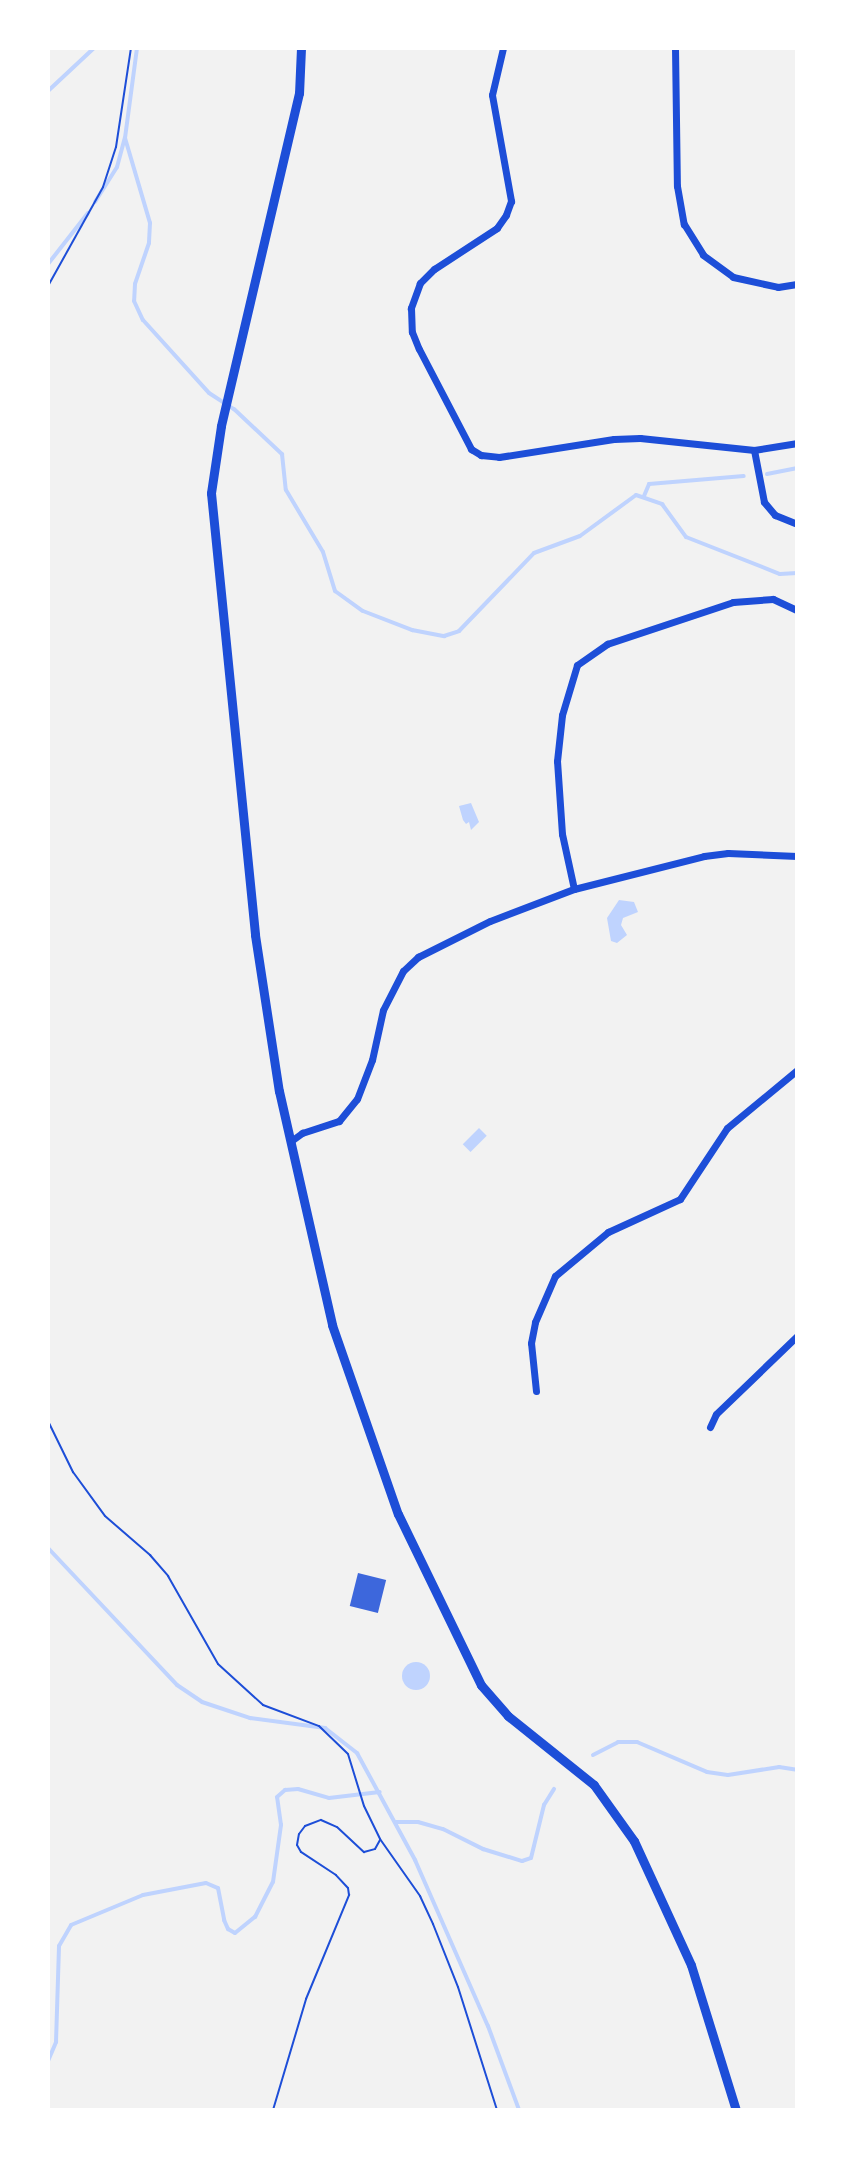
<!DOCTYPE html>
<style>
body{margin:0}
#map{position:relative;width:845px;height:2158px;overflow:hidden;background:#f2f2f2;font-family:"Roboto Condensed",sans-serif}
div>[style]{position:absolute}
[style*='--x']{left:calc(var(--x)*1px);top:calc(var(--y)*1px);width:calc(var(--w)*1px);rotate:calc(var(--a)*1deg)}
.water>*{inset:0;background:#bfd3fe;transform-origin:0 0}
.round{border-radius:50%}
.stream>*{height:4px;margin:-2px;padding:0 2px;transform-origin:2px;border-radius:2px;background:#bfd3fe}
.building>*{inset:0;background:#3d67dc;transform-origin:0 0}
.path>*{height:2px;margin:-1px;padding:0 1px;transform-origin:1px;border-radius:1px;background:#1d4ed8}
.minor>*{height:7px;margin:-3.5px;padding:0 3.5px;transform-origin:3.5px;border-radius:3.5px;background:#1d4ed8}
.tertiary>*{height:9px;margin:-4.5px;padding:0 4.5px;transform-origin:4.5px;border-radius:4.5px;background:#1d4ed8}
span{translate:-50% -50%;white-space:nowrap;text-align:center;line-height:1.15;-webkit-text-stroke:8px #fff;paint-order:stroke}
.frame{position:absolute;inset:0;border:50px solid #fff;pointer-events:none}
</style>
<div id="map">
<div class="water">
<div style="clip-path:polygon(471px 803px,479px 822px,471px 830px,469px 822px,466px 824px,463px 820px,459px 806px)"></div>
<div style="clip-path:polygon(619px 900px,634px 902px,638px 912px,623px 918px,621px 925px,627px 935px,617px 943px,611px 941px,607px 918px)"></div>
<div style="left:479px;top:1128px;width:11px;height:23px;rotate:45deg"></div>
<div class="round" style="left:402px;top:1662px;width:28px;height:28px"></div>
</div>
<div class="stream">
<div style="--x:48;--y:91;--w:63;--a:-43.1"></div>
<div style="--x:125;--y:138;--w:89;--a:73.6"></div>
<div style="--x:150;--y:223;--w:20;--a:93"></div>
<div style="--x:149;--y:243;--w:43;--a:108.9"></div>
<div style="--x:135;--y:284;--w:17;--a:93"></div>
<div style="--x:134;--y:301;--w:21;--a:65"></div>
<div style="--x:143;--y:320;--w:98;--a:47.9"></div>
<div style="--x:209;--y:393;--w:30;--a:33"></div>
<div style="--x:234;--y:409;--w:66;--a:43.2"></div>
<div style="--x:282;--y:454;--w:36;--a:84"></div>
<div style="--x:286;--y:490;--w:72;--a:59.2"></div>
<div style="--x:323;--y:552;--w:41;--a:72.9"></div>
<div style="--x:335;--y:591;--w:34;--a:36"></div>
<div style="--x:363;--y:611;--w:53;--a:21.2"></div>
<div style="--x:412;--y:630;--w:33;--a:11"></div>
<div style="--x:444;--y:636;--w:16;--a:-18"></div>
<div style="--x:459;--y:631;--w:108;--a:-46.1"></div>
<div style="--x:534;--y:553;--w:49;--a:-20.3"></div>
<div style="--x:580;--y:536;--w:69;--a:-36.2"></div>
<div style="--x:636;--y:495;--w:28;--a:19"></div>
<div style="--x:662;--y:504;--w:41;--a:54"></div>
<div style="--x:686;--y:537;--w:101;--a:21.5"></div>
<div style="--x:780;--y:574;--w:17;--a:-3"></div>
<div style="--x:95;--y:202;--w:41;--a:-57.8"></div>
<div style="--x:117;--y:167;--w:30;--a:-75"></div>
<div style="--x:125;--y:138;--w:91;--a:-82.4"></div>
<div style="--x:48;--y:264;--w:65;--a:-51.9"></div>
<div style="--x:767;--y:474;--w:31;--a:-11"></div>
<div style="--x:644;--y:496;--w:13;--a:-67"></div>
<div style="--x:649;--y:484;--w:95;--a:-4.8"></div>
<div style="--x:48;--y:1548;--w:188;--a:46.7"></div>
<div style="--x:177;--y:1685;--w:30;--a:34"></div>
<div style="--x:202;--y:1702;--w:51;--a:18.4"></div>
<div style="--x:250;--y:1718;--w:76;--a:7.6"></div>
<div style="--x:325;--y:1728;--w:41;--a:38"></div>
<div style="--x:357;--y:1753;--w:122;--a:61.5"></div>
<div style="--x:415;--y:1860;--w:181;--a:66.3"></div>
<div style="--x:488;--y:2026;--w:90;--a:69.7"></div>
<div style="--x:593;--y:1755;--w:28;--a:-27"></div>
<div style="--x:618;--y:1742;--w:19;--a:0"></div>
<div style="--x:637;--y:1742;--w:76;--a:23.2"></div>
<div style="--x:707;--y:1772;--w:21;--a:8"></div>
<div style="--x:728;--y:1775;--w:52;--a:-8.9"></div>
<div style="--x:779;--y:1767;--w:18;--a:9"></div>
<div style="--x:396;--y:1822;--w:22;--a:0"></div>
<div style="--x:418;--y:1822;--w:26;--a:16"></div>
<div style="--x:443;--y:1829;--w:45;--a:26.6"></div>
<div style="--x:483;--y:1849;--w:41;--a:17.1"></div>
<div style="--x:522;--y:1861;--w:9;--a:-18"></div>
<div style="--x:531;--y:1858;--w:55;--a:-76.2"></div>
<div style="--x:544;--y:1805;--w:19;--a:-58"></div>
<div style="--x:48;--y:2061;--w:21;--a:-67"></div>
<div style="--x:56;--y:2042;--w:96;--a:-88.2"></div>
<div style="--x:59;--y:1946;--w:24;--a:-60"></div>
<div style="--x:71;--y:1925;--w:78;--a:-22.6"></div>
<div style="--x:143;--y:1895;--w:64;--a:-10.8"></div>
<div style="--x:206;--y:1883;--w:13;--a:23"></div>
<div style="--x:218;--y:1888;--w:33;--a:79"></div>
<div style="--x:224;--y:1920;--w:10;--a:66"></div>
<div style="--x:228;--y:1929;--w:8;--a:30"></div>
<div style="--x:235;--y:1933;--w:26;--a:-39"></div>
<div style="--x:255;--y:1917;--w:39;--a:-63"></div>
<div style="--x:273;--y:1882;--w:58;--a:-82"></div>
<div style="--x:281;--y:1825;--w:28;--a:-98"></div>
<div style="--x:277;--y:1797;--w:11;--a:-41"></div>
<div style="--x:285;--y:1790;--w:13;--a:-4"></div>
<div style="--x:298;--y:1789;--w:32;--a:16"></div>
<div style="--x:329;--y:1798;--w:51;--a:-6.7"></div>
</div>
<div class="building">
<div style="left:358px;top:1573px;width:29px;height:34px;rotate:14deg"></div>
</div>
<div class="path">
<div style="--x:48;--y:286;--w:113;--a:-60.9"></div>
<div style="--x:103;--y:187;--w:42;--a:-72"></div>
<div style="--x:116;--y:147;--w:100;--a:-81.4"></div>
<div style="--x:48;--y:1421;--w:57;--a:63.9"></div>
<div style="--x:73;--y:1472;--w:54;--a:54"></div>
<div style="--x:105;--y:1516;--w:60;--a:40.9"></div>
<div style="--x:150;--y:1555;--w:28;--a:49"></div>
<div style="--x:168;--y:1576;--w:101;--a:60.4"></div>
<div style="--x:218;--y:1664;--w:61;--a:42.3"></div>
<div style="--x:263;--y:1705;--w:60;--a:20.6"></div>
<div style="--x:319;--y:1726;--w:40;--a:44"></div>
<div style="--x:348;--y:1754;--w:54;--a:72.9"></div>
<div style="--x:364;--y:1806;--w:37;--a:64"></div>
<div style="--x:380;--y:1839;--w:70;--a:54.9"></div>
<div style="--x:420;--y:1896;--w:31;--a:65"></div>
<div style="--x:433;--y:1924;--w:68;--a:68.4"></div>
<div style="--x:458;--y:1987;--w:129;--a:72.4"></div>
<div style="--x:273;--y:2110;--w:116;--a:-73.4"></div>
<div style="--x:306;--y:1999;--w:113;--a:-67.5"></div>
<div style="--x:349;--y:1895;--w:7;--a:-98"></div>
<div style="--x:348;--y:1888;--w:18;--a:-133"></div>
<div style="--x:336;--y:1875;--w:42;--a:-146.7"></div>
<div style="--x:301;--y:1852;--w:8;--a:-120"></div>
<div style="--x:297;--y:1845;--w:11;--a:-80"></div>
<div style="--x:299;--y:1834;--w:10;--a:-53"></div>
<div style="--x:305;--y:1826;--w:17;--a:-21"></div>
<div style="--x:321;--y:1820;--w:17;--a:24"></div>
<div style="--x:337;--y:1827;--w:37;--a:43"></div>
<div style="--x:364;--y:1852;--w:11;--a:-15"></div>
<div style="--x:375;--y:1849;--w:10;--a:-61"></div>
</div>
<div class="minor">
<div style="--x:503;--y:48;--w:48;--a:103.2"></div>
<div style="--x:492;--y:95;--w:108;--a:79.8"></div>
<div style="--x:511;--y:201;--w:15;--a:110"></div>
<div style="--x:506;--y:215;--w:16;--a:125"></div>
<div style="--x:497;--y:228;--w:75;--a:146.9"></div>
<div style="--x:434;--y:269;--w:20;--a:135"></div>
<div style="--x:420;--y:283;--w:27;--a:110"></div>
<div style="--x:411;--y:308;--w:24;--a:88"></div>
<div style="--x:412;--y:332;--w:18;--a:68"></div>
<div style="--x:419;--y:349;--w:113;--a:62.5"></div>
<div style="--x:471;--y:449;--w:12;--a:31"></div>
<div style="--x:481;--y:455;--w:18;--a:6"></div>
<div style="--x:499;--y:457;--w:116;--a:-8.9"></div>
<div style="--x:614;--y:439;--w:26;--a:-2"></div>
<div style="--x:640;--y:438;--w:115;--a:6"></div>
<div style="--x:754;--y:450;--w:44;--a:-9.2"></div>
<div style="--x:675;--y:48;--w:138;--a:89.2"></div>
<div style="--x:677;--y:186;--w:39;--a:80"></div>
<div style="--x:684;--y:224;--w:36;--a:58"></div>
<div style="--x:703;--y:255;--w:37;--a:36"></div>
<div style="--x:733;--y:277;--w:46;--a:12.5"></div>
<div style="--x:778;--y:287;--w:19;--a:-9"></div>
<div style="--x:754;--y:450;--w:53;--a:79.1"></div>
<div style="--x:764;--y:502;--w:17;--a:50"></div>
<div style="--x:775;--y:515;--w:24;--a:22"></div>
<div style="--x:574;--y:889;--w:56;--a:-102.3"></div>
<div style="--x:562;--y:834;--w:73;--a:-93.9"></div>
<div style="--x:557;--y:761;--w:46;--a:-83.8"></div>
<div style="--x:562;--y:715;--w:52;--a:-73.3"></div>
<div style="--x:577;--y:665;--w:37;--a:-35"></div>
<div style="--x:607;--y:644;--w:133;--a:-18.4"></div>
<div style="--x:733;--y:602;--w:40;--a:-4.3"></div>
<div style="--x:773;--y:599;--w:26;--a:25"></div>
<div style="--x:291;--y:1141;--w:14;--a:-36"></div>
<div style="--x:302;--y:1133;--w:39;--a:-18"></div>
<div style="--x:339;--y:1121;--w:28;--a:-51"></div>
<div style="--x:357;--y:1099;--w:42;--a:-69"></div>
<div style="--x:372;--y:1060;--w:51;--a:-77.6"></div>
<div style="--x:383;--y:1010;--w:44;--a:-62.9"></div>
<div style="--x:403;--y:971;--w:21;--a:-43"></div>
<div style="--x:418;--y:957;--w:80;--a:-26.6"></div>
<div style="--x:490;--y:921;--w:90;--a:-20.9"></div>
<div style="--x:574;--y:889;--w:134;--a:-14.2"></div>
<div style="--x:704;--y:856;--w:24;--a:-7"></div>
<div style="--x:728;--y:853;--w:69;--a:2.5"></div>
<div style="--x:536;--y:1391;--w:48;--a:-95.9"></div>
<div style="--x:531;--y:1343;--w:21;--a:-79"></div>
<div style="--x:535;--y:1322;--w:50;--a:-66.5"></div>
<div style="--x:555;--y:1276;--w:69;--a:-39.7"></div>
<div style="--x:608;--y:1232;--w:79;--a:-24.6"></div>
<div style="--x:680;--y:1199;--w:85;--a:-56.5"></div>
<div style="--x:727;--y:1128;--w:91;--a:-39.6"></div>
<div style="--x:710;--y:1427;--w:14;--a:-65"></div>
<div style="--x:716;--y:1414;--w:112;--a:-43.9"></div>
</div>
<div class="tertiary">
<div style="--x:301;--y:48;--w:45;--a:92.5"></div>
<div style="--x:299;--y:93;--w:342;--a:103.2"></div>
<div style="--x:221;--y:426;--w:68;--a:98.5"></div>
<div style="--x:211;--y:493;--w:444;--a:84.3"></div>
<div style="--x:255;--y:935;--w:158;--a:81.3"></div>
<div style="--x:279;--y:1091;--w:240;--a:77.2"></div>
<div style="--x:332;--y:1325;--w:200;--a:70.8"></div>
<div style="--x:398;--y:1514;--w:190;--a:64.1"></div>
<div style="--x:481;--y:1685;--w:41;--a:48.9"></div>
<div style="--x:508;--y:1716;--w:110;--a:38.7"></div>
<div style="--x:594;--y:1785;--w:69;--a:54.5"></div>
<div style="--x:634;--y:1841;--w:136;--a:65.3"></div>
<div style="--x:691;--y:1965;--w:152;--a:72.8"></div>
</div>
<div class="frame"></div>
</div>
